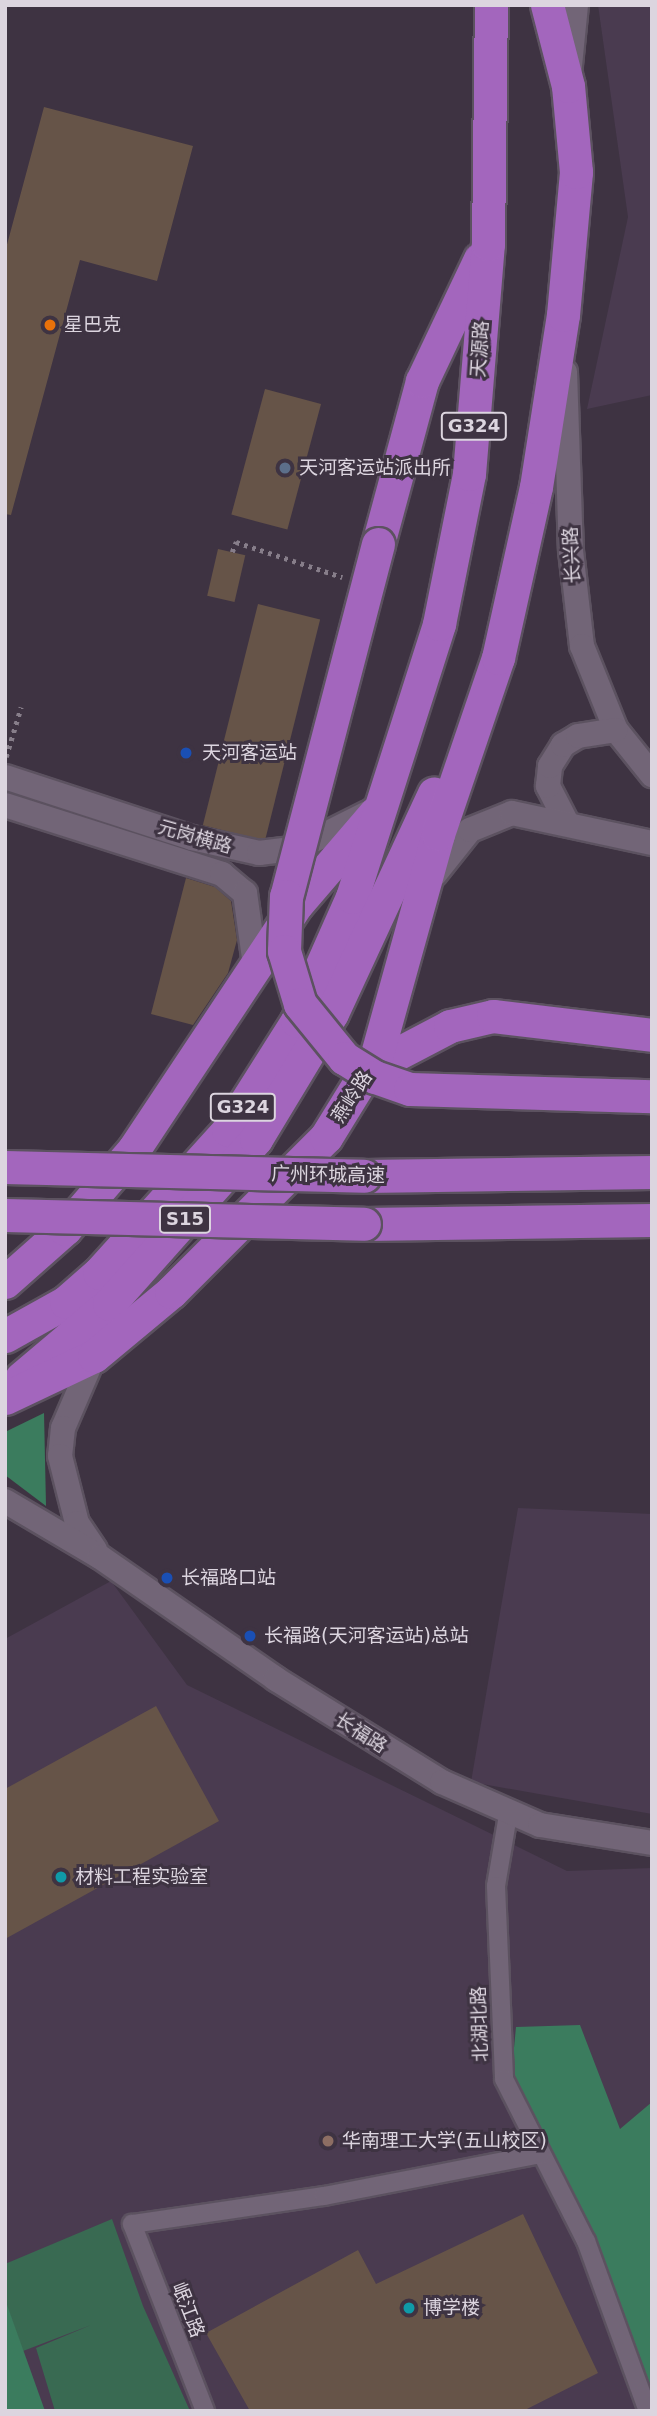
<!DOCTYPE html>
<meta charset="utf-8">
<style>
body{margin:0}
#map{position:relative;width:657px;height:2416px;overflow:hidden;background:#3e3342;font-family:"DejaVu Sans","Noto Sans SC",sans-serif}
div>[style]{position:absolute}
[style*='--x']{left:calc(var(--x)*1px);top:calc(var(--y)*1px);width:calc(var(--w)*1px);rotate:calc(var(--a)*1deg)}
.built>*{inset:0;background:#4a3b50}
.green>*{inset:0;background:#396a52}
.forest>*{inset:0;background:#3b7c5e}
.building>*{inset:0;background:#665448;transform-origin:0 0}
.path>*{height:4.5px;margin-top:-2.25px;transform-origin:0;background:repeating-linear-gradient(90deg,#877e8a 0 3.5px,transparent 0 8.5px)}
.roads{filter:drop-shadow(2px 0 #5c5260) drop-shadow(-2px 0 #5c5260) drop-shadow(0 2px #5c5260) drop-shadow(0 -2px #5c5260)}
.street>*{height:18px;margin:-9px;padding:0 9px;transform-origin:9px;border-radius:9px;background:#726577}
.secondary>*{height:24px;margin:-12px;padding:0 12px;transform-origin:12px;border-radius:12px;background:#726577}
.highway>*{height:33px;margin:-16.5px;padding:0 16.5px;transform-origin:16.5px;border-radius:16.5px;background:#a366bd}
.bridges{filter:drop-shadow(2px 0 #5c5260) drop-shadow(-2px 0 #5c5260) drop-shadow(0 2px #5c5260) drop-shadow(0 -2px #5c5260)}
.highway-bridge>*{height:33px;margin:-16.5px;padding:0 16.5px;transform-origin:16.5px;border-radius:16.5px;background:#a366bd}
.dots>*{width:19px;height:19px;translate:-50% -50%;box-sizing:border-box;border:4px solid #3e3342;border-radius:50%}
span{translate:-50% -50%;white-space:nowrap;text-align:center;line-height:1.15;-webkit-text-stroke:6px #3e3342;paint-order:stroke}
.shield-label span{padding:2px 5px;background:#3e3342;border:2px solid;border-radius:5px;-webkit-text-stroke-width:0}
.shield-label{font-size:18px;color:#dcd5df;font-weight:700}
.poi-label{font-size:19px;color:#dcd5df}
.left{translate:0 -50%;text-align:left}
.street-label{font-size:19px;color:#dcd5df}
.frame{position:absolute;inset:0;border:7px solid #dcd5df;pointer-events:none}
</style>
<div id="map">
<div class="built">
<div style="clip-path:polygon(598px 5px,652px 5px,652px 395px,587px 409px,628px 217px)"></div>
<div style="clip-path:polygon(518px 1508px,652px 1514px,652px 1814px,471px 1782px)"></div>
<div style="clip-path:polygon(111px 1581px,187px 1685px,567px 1871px,652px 1868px,652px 2411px,5px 2411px,5px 1639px)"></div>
</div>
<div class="green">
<div style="clip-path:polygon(112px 2219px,143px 2306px,190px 2411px,55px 2411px,36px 2348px,91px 2325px,23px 2351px,5px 2300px,5px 2264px)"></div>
</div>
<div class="forest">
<div style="clip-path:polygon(44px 1413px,46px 1506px,5px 1475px,5px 1432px)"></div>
<div style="clip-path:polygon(580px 2025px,620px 2129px,652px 2102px,652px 2411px,510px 2090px,516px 2027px)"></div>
<div style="clip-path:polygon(5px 2299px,45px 2411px,5px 2411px)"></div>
</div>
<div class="building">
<div style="clip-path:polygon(44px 107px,193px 146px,157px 281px,80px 260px,11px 515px,5px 514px,5px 252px)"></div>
<div style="left:265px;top:389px;width:58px;height:130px;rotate:15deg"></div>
<div style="left:218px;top:549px;width:28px;height:48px;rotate:13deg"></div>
<div style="left:258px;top:604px;width:64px;height:228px;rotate:14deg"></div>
<div style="clip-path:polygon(186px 878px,215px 887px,231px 901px,237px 940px,228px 973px,193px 1025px,151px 1014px)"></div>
<div style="clip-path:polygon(156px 1706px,219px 1821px,5px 1939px,5px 1789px)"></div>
<div style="clip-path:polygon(523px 2214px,598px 2373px,523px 2411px,250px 2411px,206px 2333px,358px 2250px,376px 2284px)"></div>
</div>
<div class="path">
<div style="--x:232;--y:552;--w:11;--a:-68"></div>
<div style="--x:236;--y:542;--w:112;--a:18.3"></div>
<div style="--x:6;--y:757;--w:52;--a:-73.3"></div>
</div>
<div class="roads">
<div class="street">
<div style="--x:508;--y:1815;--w:72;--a:99.6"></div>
<div style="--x:496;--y:1886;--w:193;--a:87.6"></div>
<div style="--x:504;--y:2079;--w:182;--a:63.2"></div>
<div style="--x:586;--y:2241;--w:181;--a:70"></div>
<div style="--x:205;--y:2411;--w:201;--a:-111.3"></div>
<div style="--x:132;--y:2224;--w:194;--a:-8.3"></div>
<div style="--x:324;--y:2196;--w:220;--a:-11"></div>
</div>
<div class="secondary">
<div style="--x:569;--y:75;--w:70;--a:-84.3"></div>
<div style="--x:565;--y:372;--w:179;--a:88.1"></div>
<div style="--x:571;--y:551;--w:96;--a:83.4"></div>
<div style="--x:582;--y:646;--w:91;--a:68"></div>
<div style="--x:616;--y:730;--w:58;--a:51.3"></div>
<div style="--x:5;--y:777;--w:197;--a:18.1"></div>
<div style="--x:192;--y:838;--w:69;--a:12.6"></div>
<div style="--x:259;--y:853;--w:39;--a:-7"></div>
<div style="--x:298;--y:848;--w:78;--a:-26.6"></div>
<div style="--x:5;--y:805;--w:228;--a:17.6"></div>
<div style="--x:222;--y:874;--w:30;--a:40"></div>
<div style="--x:245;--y:893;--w:73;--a:82.1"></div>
<div style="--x:567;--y:823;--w:42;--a:-117.2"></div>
<div style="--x:548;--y:786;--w:20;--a:-84"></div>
<div style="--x:550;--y:766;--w:25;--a:-58"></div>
<div style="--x:563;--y:745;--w:17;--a:-31"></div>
<div style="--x:578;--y:736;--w:38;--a:-9"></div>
<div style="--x:435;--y:874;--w:56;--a:-51.5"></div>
<div style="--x:470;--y:830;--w:45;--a:-22"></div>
<div style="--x:512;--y:813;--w:143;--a:12.1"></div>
<div style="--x:94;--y:1356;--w:78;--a:113.3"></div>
<div style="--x:63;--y:1428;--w:28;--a:96"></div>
<div style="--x:60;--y:1456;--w:69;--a:75.8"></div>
<div style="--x:77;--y:1523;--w:32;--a:56"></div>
<div style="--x:5;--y:1501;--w:110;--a:30.5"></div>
<div style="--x:100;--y:1557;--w:214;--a:34.7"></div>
<div style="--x:276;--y:1679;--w:195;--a:31.8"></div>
<div style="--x:442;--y:1782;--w:107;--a:23.7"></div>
<div style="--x:540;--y:1825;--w:113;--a:9.1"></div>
</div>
<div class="highway">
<div style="--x:378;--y:544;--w:169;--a:-74.9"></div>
<div style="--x:422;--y:381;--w:135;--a:-64.6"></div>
<div style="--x:372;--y:1067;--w:88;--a:-27.7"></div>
<div style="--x:450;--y:1026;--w:44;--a:-13.1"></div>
<div style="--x:493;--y:1016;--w:160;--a:6.8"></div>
<div style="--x:364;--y:1176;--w:288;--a:-0.8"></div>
<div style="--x:364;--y:1224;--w:288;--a:-0.8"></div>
<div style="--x:5;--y:1282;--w:80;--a:-41.5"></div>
<div style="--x:65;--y:1229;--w:106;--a:-49.2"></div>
<div style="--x:134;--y:1149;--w:294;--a:-56.4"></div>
<div style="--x:297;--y:904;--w:120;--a:-49.4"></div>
<div style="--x:5;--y:1336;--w:70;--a:-29.1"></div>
<div style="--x:66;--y:1302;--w:44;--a:-41.3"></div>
<div style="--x:99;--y:1273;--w:193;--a:-47.9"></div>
<div style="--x:228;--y:1130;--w:129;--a:-57.7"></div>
<div style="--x:297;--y:1021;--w:136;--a:-66.1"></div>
<div style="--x:352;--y:897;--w:287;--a:-72.3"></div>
<div style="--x:439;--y:624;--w:153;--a:-78.7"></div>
<div style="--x:469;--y:474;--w:231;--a:-85.3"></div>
<div style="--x:488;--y:244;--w:239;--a:-89.3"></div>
<div style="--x:21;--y:1378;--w:115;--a:-40.1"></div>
<div style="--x:109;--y:1304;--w:221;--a:-48.3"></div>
<div style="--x:256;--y:1139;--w:147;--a:-58.9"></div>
<div style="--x:332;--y:1013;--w:242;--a:-65.1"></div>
<div style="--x:5;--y:1398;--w:98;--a:-25.3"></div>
<div style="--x:94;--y:1356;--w:100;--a:-39.7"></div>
<div style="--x:171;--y:1292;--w:219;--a:-45"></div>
<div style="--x:326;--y:1137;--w:97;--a:-58.4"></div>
<div style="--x:377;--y:1054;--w:228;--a:-74.5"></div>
<div style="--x:438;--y:834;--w:186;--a:-71.2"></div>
<div style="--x:498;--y:658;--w:175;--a:-77.5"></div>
<div style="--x:536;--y:487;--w:174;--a:-81.1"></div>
<div style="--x:563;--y:315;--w:144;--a:-84.8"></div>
<div style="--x:576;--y:172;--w:86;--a:-95.3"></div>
<div style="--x:568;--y:86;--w:84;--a:-104.5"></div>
</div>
</div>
<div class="bridges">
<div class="highway-bridge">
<div style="--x:378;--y:544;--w:364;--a:104.6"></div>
<div style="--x:286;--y:896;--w:55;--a:92.1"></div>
<div style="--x:284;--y:951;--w:55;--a:73.2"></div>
<div style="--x:300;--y:1004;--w:70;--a:50.8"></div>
<div style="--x:344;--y:1058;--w:36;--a:32"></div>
<div style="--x:375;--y:1077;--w:37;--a:19"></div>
<div style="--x:410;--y:1089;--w:242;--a:1.7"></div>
<div style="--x:5;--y:1167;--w:359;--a:1.4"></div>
<div style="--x:5;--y:1215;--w:359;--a:1.4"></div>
</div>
</div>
<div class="dots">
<div style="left:50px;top:325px;background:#e8710a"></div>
<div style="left:285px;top:468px;background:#5c6f8a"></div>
<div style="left:186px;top:753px;background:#1a4fb4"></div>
<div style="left:167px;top:1578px;background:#1a4fb4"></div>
<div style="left:250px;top:1636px;background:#1a4fb4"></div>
<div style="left:61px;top:1877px;background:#0f9aa8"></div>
<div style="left:328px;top:2141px;background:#8d6e63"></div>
<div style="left:409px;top:2308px;background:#0f9aa8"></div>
</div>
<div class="shield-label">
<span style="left:474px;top:426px">G324</span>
<span style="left:243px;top:1107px">G324</span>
<span style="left:185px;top:1219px">S15</span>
</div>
<div class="poi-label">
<span class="left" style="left:64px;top:325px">星巴克</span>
<span class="left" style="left:299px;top:468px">天河客运站派出所</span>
<span class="left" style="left:202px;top:753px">天河客运站</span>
<span class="left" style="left:181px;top:1578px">长福路口站</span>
<span class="left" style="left:264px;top:1636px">长福路(天河客运站)总站</span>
<span class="left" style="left:75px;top:1877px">材料工程实验室</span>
<span class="left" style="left:342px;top:2141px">华南理工大学(五山校区)</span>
<span class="left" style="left:423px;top:2308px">博学楼</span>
</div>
<div class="street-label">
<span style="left:480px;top:349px;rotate:-86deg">天源路</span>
<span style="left:572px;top:555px;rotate:-93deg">长兴路</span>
<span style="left:195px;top:837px;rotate:16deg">元岗横路</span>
<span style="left:352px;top:1097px;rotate:-57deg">燕岭路</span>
<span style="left:328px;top:1175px;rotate:1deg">广州环城高速</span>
<span style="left:361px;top:1733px;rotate:33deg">长福路</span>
<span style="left:480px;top:2024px;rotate:-92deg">北湖北路</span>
<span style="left:188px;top:2310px;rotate:69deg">岷江路</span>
</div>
<div class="frame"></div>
</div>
